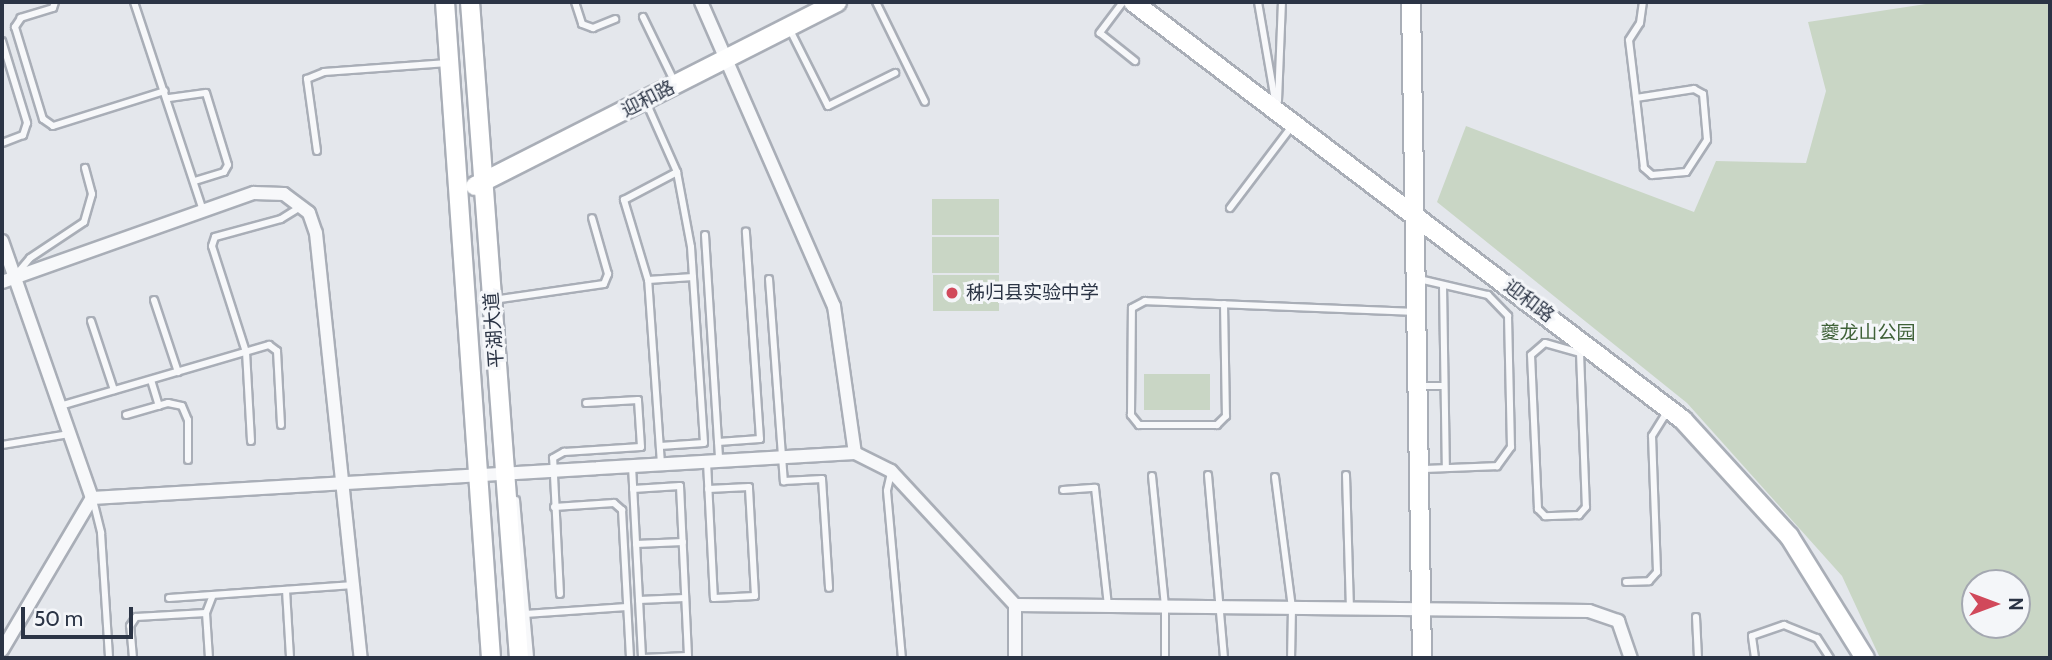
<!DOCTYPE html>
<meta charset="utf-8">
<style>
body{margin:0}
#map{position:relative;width:2052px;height:660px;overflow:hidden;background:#e4e7ec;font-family:Cabin,"Noto Sans SC",sans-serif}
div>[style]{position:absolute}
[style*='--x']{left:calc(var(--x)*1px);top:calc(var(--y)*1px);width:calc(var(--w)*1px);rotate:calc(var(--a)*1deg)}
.green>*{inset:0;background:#c9d6c5;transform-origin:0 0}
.roads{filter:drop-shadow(2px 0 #a9aeb7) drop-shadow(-2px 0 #a9aeb7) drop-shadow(0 2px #a9aeb7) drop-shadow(0 -2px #a9aeb7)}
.lane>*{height:6px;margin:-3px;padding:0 3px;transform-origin:3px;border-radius:3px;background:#f7f8fa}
.street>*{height:12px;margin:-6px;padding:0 6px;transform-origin:6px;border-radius:6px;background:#f7f8fa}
.secondary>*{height:18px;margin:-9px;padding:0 9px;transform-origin:9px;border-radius:9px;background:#fff}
.dots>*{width:19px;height:19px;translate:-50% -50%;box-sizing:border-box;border:4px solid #f4f6f9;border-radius:50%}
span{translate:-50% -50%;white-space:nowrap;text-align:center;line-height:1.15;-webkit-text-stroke:6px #f4f6f9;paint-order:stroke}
.street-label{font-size:19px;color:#2b3445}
.poi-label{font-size:19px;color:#2b3445}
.left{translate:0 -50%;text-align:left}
.park-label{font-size:19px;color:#3f6138}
.frame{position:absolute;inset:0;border:4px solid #2b3445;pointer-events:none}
.north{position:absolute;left:1961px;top:569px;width:70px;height:70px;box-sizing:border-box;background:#f4f6f9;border:2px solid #a4a8b1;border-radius:50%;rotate:90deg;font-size:19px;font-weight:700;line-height:28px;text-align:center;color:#2b3445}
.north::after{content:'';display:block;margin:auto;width:24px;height:32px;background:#d1495b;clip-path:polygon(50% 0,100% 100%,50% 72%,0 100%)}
.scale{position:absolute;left:21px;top:607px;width:112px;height:32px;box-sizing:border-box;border:4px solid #2b3445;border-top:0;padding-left:9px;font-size:21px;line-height:24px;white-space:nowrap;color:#2b3445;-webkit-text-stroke:5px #f4f6f9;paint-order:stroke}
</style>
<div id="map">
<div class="green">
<div style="clip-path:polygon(evenodd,1939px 2px,2050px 2px,2050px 658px,1880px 658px,1842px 576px,1687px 403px,1437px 202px,1466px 126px,1694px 212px,1716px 161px,1806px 163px,1826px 91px,1808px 22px,1939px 2px,1975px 583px,2017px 583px,2017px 625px,1975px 625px,1975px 583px)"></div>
<div style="left:999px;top:199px;width:36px;height:67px;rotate:90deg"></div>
<div style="left:932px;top:237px;width:67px;height:36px"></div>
<div style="left:933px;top:275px;width:66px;height:36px"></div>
<div style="left:1144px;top:374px;width:66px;height:36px"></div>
</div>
<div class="roads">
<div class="lane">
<div style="--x:55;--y:2;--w:6;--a:108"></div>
<div style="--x:53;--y:8;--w:34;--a:163"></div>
<div style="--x:21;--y:18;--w:11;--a:124"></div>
<div style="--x:15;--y:27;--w:96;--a:73.1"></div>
<div style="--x:43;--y:119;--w:12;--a:35"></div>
<div style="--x:53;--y:126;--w:117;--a:-17.4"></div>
<div style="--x:134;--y:2;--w:220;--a:71.7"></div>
<div style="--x:575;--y:2;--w:23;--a:72"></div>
<div style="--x:582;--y:24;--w:12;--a:20"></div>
<div style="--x:593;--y:28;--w:24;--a:-22"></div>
<div style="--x:876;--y:2;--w:111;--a:63.9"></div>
<div style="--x:1123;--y:2;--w:39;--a:127"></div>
<div style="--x:1100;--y:33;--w:45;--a:38.7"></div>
<div style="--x:1258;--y:2;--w:106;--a:80.2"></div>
<div style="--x:643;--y:17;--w:73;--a:64.1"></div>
<div style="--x:789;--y:28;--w:87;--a:63.4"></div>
<div style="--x:828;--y:106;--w:75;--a:-26.2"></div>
<div style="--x:2;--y:41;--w:86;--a:73"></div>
<div style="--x:27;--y:123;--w:13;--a:108"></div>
<div style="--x:23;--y:135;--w:22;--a:159"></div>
<div style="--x:169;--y:98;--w:37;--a:-8"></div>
<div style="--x:206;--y:93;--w:75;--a:73"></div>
<div style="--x:228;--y:165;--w:8;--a:120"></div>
<div style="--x:224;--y:172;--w:31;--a:163"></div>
<div style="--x:1636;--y:98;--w:59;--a:-8.8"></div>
<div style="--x:1694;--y:89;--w:10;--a:29"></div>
<div style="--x:1703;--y:94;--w:46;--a:85"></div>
<div style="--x:1707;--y:140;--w:38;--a:123"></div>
<div style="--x:1686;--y:172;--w:34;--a:175"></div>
<div style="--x:1652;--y:175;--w:11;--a:-139"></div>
<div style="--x:1644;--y:168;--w:70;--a:-96.5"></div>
<div style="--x:1636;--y:98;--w:58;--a:-96.9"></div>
<div style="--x:1629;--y:40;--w:20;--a:-57"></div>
<div style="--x:1640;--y:23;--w:21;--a:-82"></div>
<div style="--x:1278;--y:101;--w:99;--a:-87.7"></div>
<div style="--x:646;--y:102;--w:77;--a:66.1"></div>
<div style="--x:677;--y:172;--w:76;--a:79.4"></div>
<div style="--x:691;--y:247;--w:196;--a:86.2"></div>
<div style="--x:704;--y:443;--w:44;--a:176.1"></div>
<div style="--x:317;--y:151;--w:73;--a:-97.9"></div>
<div style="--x:307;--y:79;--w:18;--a:-22"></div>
<div style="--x:324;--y:72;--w:124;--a:-4.2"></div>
<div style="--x:1230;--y:208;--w:103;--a:-52.9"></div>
<div style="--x:705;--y:235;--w:225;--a:86.4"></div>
<div style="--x:15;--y:276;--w:23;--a:-50"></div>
<div style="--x:30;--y:258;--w:65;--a:-33.7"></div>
<div style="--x:84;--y:222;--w:29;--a:-74"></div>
<div style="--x:92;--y:194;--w:27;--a:-105"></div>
<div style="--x:769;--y:279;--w:203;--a:85.8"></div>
<div style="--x:784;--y:481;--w:38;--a:-3"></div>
<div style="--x:822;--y:479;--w:109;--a:86.3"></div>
<div style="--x:1419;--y:279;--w:71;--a:13.1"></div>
<div style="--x:1488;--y:295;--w:29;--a:46"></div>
<div style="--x:1508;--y:316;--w:131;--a:88.7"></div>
<div style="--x:1511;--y:447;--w:24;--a:126"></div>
<div style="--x:1497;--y:466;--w:76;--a:177.7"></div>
<div style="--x:648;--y:280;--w:45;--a:-3.8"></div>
<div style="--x:1443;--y:285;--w:183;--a:89.1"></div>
<div style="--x:500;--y:299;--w:105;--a:-8.2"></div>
<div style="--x:604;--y:284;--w:11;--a:-68"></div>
<div style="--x:608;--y:274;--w:58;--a:-105.9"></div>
<div style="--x:154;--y:300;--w:76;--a:71.6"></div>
<div style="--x:1224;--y:304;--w:112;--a:89"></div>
<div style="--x:1226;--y:416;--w:13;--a:135"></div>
<div style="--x:1217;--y:425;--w:78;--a:180"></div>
<div style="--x:1139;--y:425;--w:13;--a:-129"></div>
<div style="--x:1131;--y:415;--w:107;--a:-89.5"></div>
<div style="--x:1132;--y:308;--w:15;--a:-28"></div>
<div style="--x:1145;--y:301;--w:269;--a:2.3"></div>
<div style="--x:91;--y:321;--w:73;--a:71.6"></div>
<div style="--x:1580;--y:353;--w:154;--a:87.8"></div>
<div style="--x:1586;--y:507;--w:11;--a:131"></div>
<div style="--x:1579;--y:515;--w:34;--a:178"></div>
<div style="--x:1545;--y:516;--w:10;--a:-135"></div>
<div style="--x:1538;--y:509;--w:154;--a:-92.6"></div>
<div style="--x:1531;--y:355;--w:18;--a:-41"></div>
<div style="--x:1545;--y:343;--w:36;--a:16"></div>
<div style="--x:1580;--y:353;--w:8;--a:-60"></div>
<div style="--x:151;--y:380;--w:27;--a:73"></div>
<div style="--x:1418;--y:386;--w:26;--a:0"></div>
<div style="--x:60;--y:406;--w:218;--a:-16.3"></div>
<div style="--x:269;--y:345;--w:10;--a:37"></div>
<div style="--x:277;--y:351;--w:74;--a:86.9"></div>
<div style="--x:126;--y:415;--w:44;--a:-15.9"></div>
<div style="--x:168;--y:403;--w:14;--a:12"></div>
<div style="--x:182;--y:406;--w:15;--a:67"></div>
<div style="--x:188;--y:420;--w:40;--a:90"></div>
<div style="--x:251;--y:441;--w:89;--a:-93.2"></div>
<div style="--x:246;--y:352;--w:111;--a:-107.8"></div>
<div style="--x:212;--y:246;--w:9;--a:-72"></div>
<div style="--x:215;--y:237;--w:68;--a:-15.3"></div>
<div style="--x:281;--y:219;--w:22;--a:-32"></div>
<div style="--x:718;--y:442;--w:42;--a:-4.1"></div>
<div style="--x:760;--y:439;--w:208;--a:-93.9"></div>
<div style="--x:2;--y:445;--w:68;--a:-9.3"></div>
<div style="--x:707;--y:462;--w:136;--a:87.1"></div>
<div style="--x:714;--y:598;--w:41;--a:-2.8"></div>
<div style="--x:755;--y:596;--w:109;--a:-93.2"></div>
<div style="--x:749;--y:487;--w:41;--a:177.2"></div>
<div style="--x:661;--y:464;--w:184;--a:-94"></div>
<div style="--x:648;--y:280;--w:84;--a:-106.7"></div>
<div style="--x:624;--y:200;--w:60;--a:-27.8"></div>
<div style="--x:632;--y:466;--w:192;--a:87"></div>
<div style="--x:891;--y:473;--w:18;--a:103"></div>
<div style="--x:887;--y:491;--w:168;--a:84.9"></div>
<div style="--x:1208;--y:475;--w:184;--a:85"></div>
<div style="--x:1346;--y:475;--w:134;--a:88.3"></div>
<div style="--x:1152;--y:476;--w:132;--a:84.3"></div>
<div style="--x:1165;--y:607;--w:51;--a:90"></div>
<div style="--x:1275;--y:477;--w:132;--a:82.6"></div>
<div style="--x:1292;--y:608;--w:50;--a:91.1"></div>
<div style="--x:633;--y:489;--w:47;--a:-3.7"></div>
<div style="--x:680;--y:486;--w:172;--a:87.3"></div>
<div style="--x:1063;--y:490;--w:32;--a:-4"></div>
<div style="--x:1095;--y:488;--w:119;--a:83.7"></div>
<div style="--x:93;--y:500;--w:34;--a:76"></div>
<div style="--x:101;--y:533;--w:125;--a:86.3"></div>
<div style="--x:516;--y:500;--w:159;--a:84.9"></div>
<div style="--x:554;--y:507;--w:60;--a:-3.8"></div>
<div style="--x:614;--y:503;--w:11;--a:41"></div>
<div style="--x:622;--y:510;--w:148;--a:86.9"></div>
<div style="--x:636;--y:544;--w:47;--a:-2.4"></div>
<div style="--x:1626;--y:582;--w:23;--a:-2"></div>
<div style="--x:1649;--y:581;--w:12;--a:-48"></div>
<div style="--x:1657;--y:572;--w:136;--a:-92.1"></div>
<div style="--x:1652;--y:436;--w:31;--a:-58"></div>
<div style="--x:286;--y:590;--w:68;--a:86.6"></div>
<div style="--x:560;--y:594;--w:136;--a:-92.9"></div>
<div style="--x:553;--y:458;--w:13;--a:-29"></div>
<div style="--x:564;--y:452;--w:77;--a:-3.7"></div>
<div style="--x:641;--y:447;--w:47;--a:-93.7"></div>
<div style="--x:638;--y:400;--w:52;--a:176.7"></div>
<div style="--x:169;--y:598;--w:185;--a:-4"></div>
<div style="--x:639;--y:600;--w:46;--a:-2.5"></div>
<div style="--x:525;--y:614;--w:102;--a:-3.9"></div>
<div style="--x:1696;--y:617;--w:41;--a:87.2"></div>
<div style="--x:133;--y:658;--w:32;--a:-95"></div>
<div style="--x:130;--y:626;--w:11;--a:-56"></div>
<div style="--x:136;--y:617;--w:70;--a:-3.3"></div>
<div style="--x:209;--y:658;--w:45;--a:-93.8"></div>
<div style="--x:206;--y:613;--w:19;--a:-69"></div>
<div style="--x:642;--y:658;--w:46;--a:-2.5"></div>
<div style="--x:1755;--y:658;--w:22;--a:-98"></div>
<div style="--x:1752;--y:636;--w:34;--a:-19"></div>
<div style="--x:1784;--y:625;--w:35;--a:22"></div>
<div style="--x:1817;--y:638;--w:24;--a:57"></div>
</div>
<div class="street">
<div style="--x:701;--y:2;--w:332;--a:66.4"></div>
<div style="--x:834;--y:306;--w:148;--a:81.9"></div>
<div style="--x:2;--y:241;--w:272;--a:70.7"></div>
<div style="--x:2;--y:282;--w:267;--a:-19.5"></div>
<div style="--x:254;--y:193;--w:30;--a:2"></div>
<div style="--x:284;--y:194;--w:31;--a:37"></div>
<div style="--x:309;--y:213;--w:21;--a:71"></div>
<div style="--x:316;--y:233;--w:427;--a:84"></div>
<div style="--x:2;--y:650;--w:177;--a:-59.4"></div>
<div style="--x:92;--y:498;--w:764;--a:-3.38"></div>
<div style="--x:855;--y:453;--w:40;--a:26.6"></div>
<div style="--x:891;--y:471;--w:183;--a:47.2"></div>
<div style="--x:1015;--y:605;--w:574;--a:0.6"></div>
<div style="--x:1589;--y:611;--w:31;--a:19"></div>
<div style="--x:1618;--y:621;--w:39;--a:71"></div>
<div style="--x:1015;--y:658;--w:53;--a:-90"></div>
</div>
<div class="secondary">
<div style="--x:445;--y:2;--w:658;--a:85.99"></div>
<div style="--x:470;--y:2;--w:658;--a:85.73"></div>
<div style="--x:1133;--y:2;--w:691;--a:37.23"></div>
<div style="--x:1683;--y:420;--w:157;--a:47.6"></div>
<div style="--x:1789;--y:536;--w:144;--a:58.1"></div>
<div style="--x:1411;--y:2;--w:656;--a:89.04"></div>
<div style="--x:475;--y:186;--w:406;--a:-26.9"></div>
</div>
</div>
<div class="dots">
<div style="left:952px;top:293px;background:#d1495b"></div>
</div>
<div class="street-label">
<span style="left:648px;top:99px;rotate:-27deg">迎和路</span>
<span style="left:1529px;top:301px;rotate:37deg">迎和路</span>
<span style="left:494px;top:330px;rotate:-94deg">平湖大道</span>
</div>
<div class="poi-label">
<span class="left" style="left:966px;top:293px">秭归县实验中学</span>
</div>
<div class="park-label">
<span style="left:1868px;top:333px">夔龙山公园</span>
</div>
<div class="frame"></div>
<div class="north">N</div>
<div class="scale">50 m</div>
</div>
